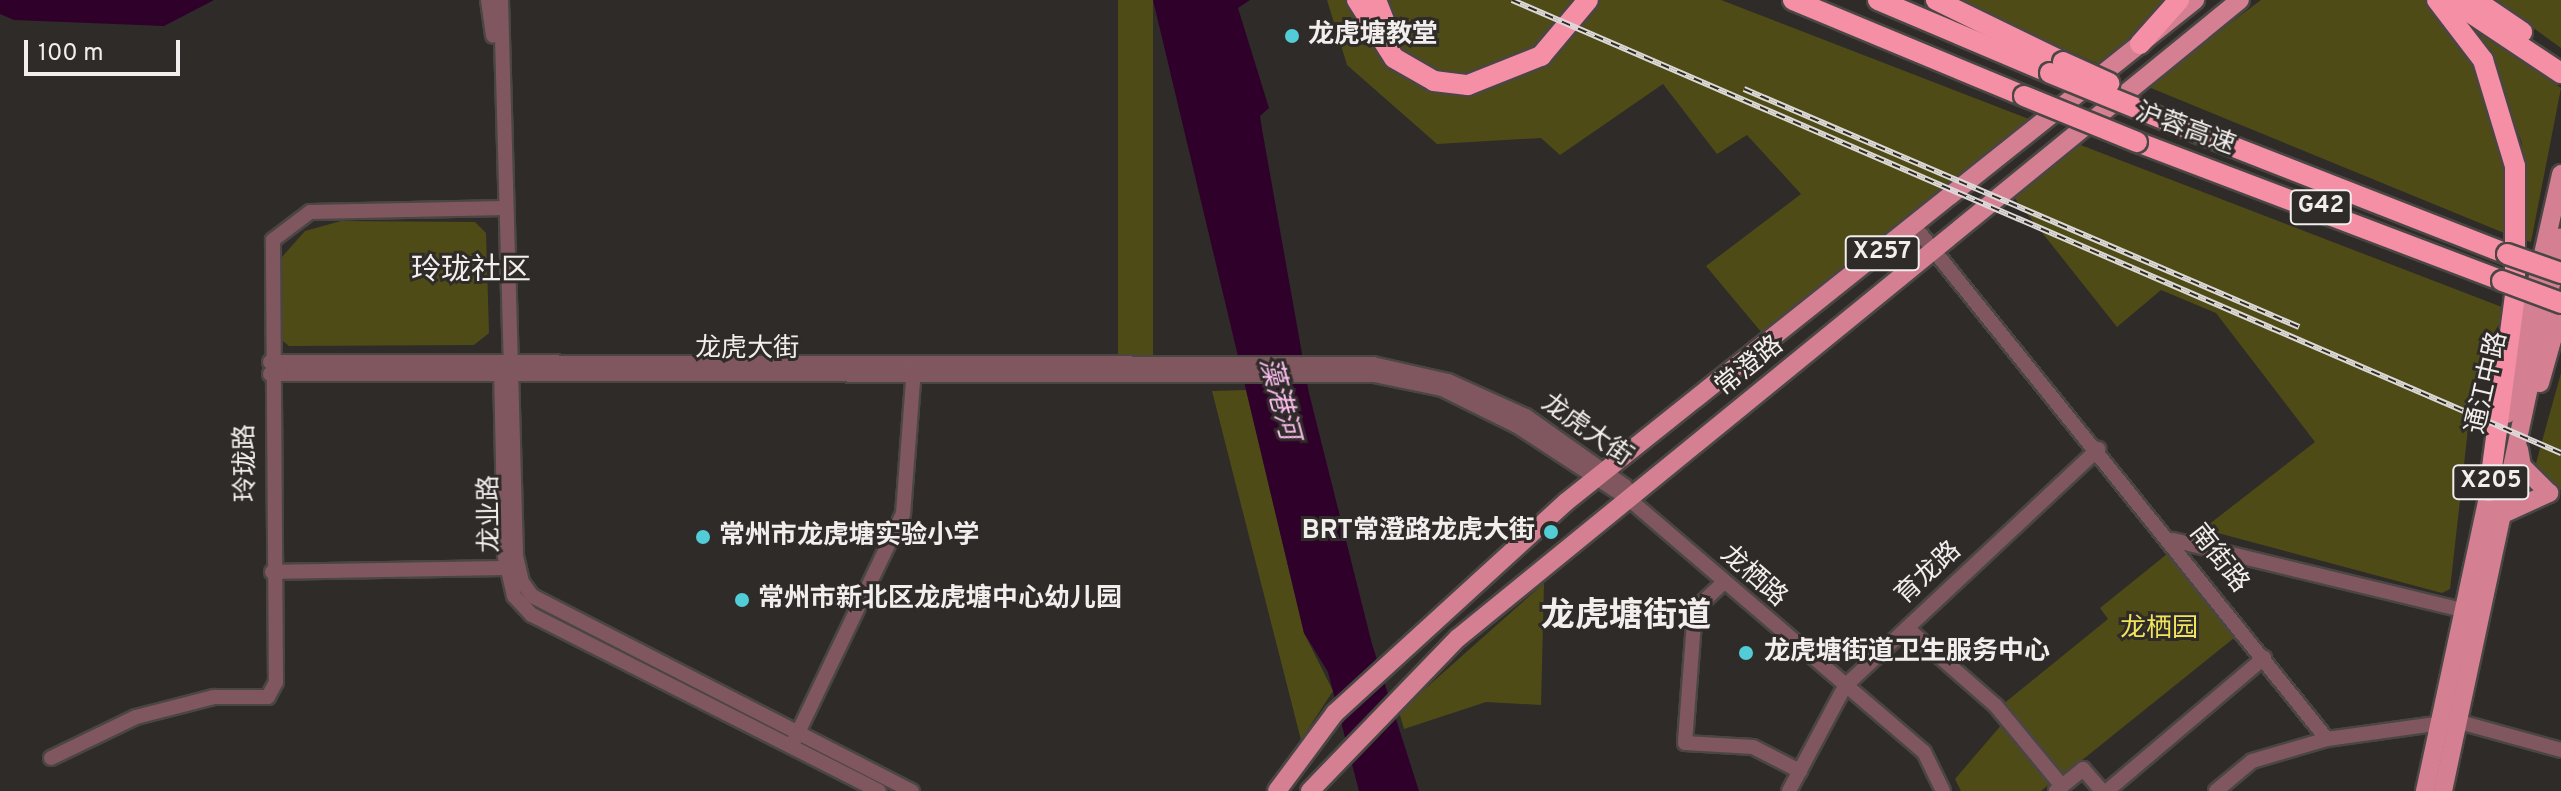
<!DOCTYPE html>
<meta charset="utf-8">
<style>
body{margin:0}
#map{position:relative;width:2561px;height:791px;overflow:hidden;background:#2f2b29;font-family:Overpass,"Noto Sans SC",sans-serif}
div>[style]{position:absolute}
[style*='--x']{left:calc(var(--x)*1px);top:calc(var(--y)*1px);width:calc(var(--w)*1px);rotate:calc(var(--a)*1deg)}
.green>*{inset:0;background:#4f4b16;transform-origin:0 0}
.water>*{inset:0;background:#2f002a}
.roads{filter:drop-shadow(2px 0 #4a4644) drop-shadow(-2px 0 #4a4644) drop-shadow(0 2px #4a4644) drop-shadow(0 -2px #4a4644)}
.minor>*{height:14px;margin:-7px;padding:0 7px;transform-origin:7px;border-radius:7px;background:#81575f}
.major>*{height:18px;margin:-9px;padding:0 9px;transform-origin:9px;border-radius:9px;background:#d48092}
.highway>*{height:20px;margin:-10px;padding:0 10px;transform-origin:10px;border-radius:10px;background:#f58fa6}
.rail>*{height:6px;margin-top:-3px;transform-origin:0;background:repeating-linear-gradient(90deg,#2f2b29 0 9px,#dcd9d8 0 18px);box-sizing:border-box;border-block:2px solid #dcd9d8}
.bridges{filter:drop-shadow(2px 0 #4a4644) drop-shadow(-2px 0 #4a4644) drop-shadow(0 2px #4a4644) drop-shadow(0 -2px #4a4644)}
.highway-bridge>*{height:20px;margin:-10px;padding:0 10px;transform-origin:10px;border-radius:10px;background:#f58fa6}
.dots>*{width:22px;height:22px;translate:-50% -50%;box-sizing:border-box;border:4px solid #2f2b29;border-radius:50%}
span{translate:-50% -50%;white-space:nowrap;text-align:center;line-height:1.15;-webkit-text-stroke:6px #2f2b29;paint-order:stroke}
.shield-label span{padding:2px 6px;background:#2f2b29;border:2px solid;border-radius:6px;-webkit-text-stroke-width:0}
.shield-label{font-size:24px;color:#f1eeed;font-weight:700}
.poi-label{font-size:26px;color:#f1eeed;font-weight:700}
.left{translate:0 -50%;text-align:left}
.right{translate:-100% -50%;text-align:right}
.street-label{font-size:26px;color:#f1eeed}
.park-label{font-size:26px;color:#efe35b}
.water-label{font-size:28px;color:#f6baea;font-style:italic}
.quarter-label{font-size:30px;color:#f1eeed}
.district-label{font-size:34px;color:#f1eeed;font-weight:700}
.scale{position:absolute;left:24px;top:40px;width:156px;height:36px;box-sizing:border-box;border:4px solid #f1eeed;border-top:0;padding-left:10px;font-size:24px;line-height:28px;white-space:nowrap;color:#f1eeed;-webkit-text-stroke:6px #2f2b29;paint-order:stroke}
</style>
<div id="map">
<div class="green">
<div style="left:1118px;top:0;width:35px;height:358px"></div>
<div style="clip-path:polygon(1327px 0,1721px 0,2034px 121px,1767px 339px,1706px 266px,1801px 194px,1747px 135px,1717px 154px,1663px 84px,1560px 155px,1541px 138px,1437px 144px,1347px 65px)"></div>
<div style="clip-path:polygon(1952px 0,2173px 0,2103px 66px)"></div>
<div style="clip-path:polygon(2261px 0,2427px 0,2477px 66px,2508px 172px,2509px 235px,2146px 86px)"></div>
<div style="clip-path:polygon(2495px 0,2561px 0,2561px 48px)"></div>
<div style="clip-path:polygon(2476px 24px,2561px 88px,2531px 242px,2524px 240px,2522px 143px)"></div>
<div style="clip-path:polygon(2078px 144px,2507px 309px,2484px 352px,2468px 429px,2450px 589px,2442px 593px,2203px 529px,2315px 442px,2216px 313px,2161px 290px,2117px 327px,2013px 196px)"></div>
<div style="clip-path:polygon(341px 221px,475px 222px,486px 233px,489px 333px,474px 345px,289px 346px,278px 337px,282px 257px,305px 231px)"></div>
<div style="clip-path:polygon(2561px 373px,2561px 490px,2548px 484px,2536px 463px)"></div>
<div style="clip-path:polygon(1246px 390px,1304px 633px,1333px 691px,1301px 740px,1212px 391px)"></div>
<div style="clip-path:polygon(2167px 554px,2234px 638px,2061px 777px,2002px 705px,2108px 619px,2100px 608px)"></div>
<div style="clip-path:polygon(1544px 583px,1541px 705px,1486px 702px,1404px 729px,1399px 712px)"></div>
<div style="clip-path:polygon(2003px 723px,2052px 782px,2041px 791px,1961px 791px,1955px 779px)"></div>
</div>
<div class="water">
<div style="clip-path:polygon(0 0,214px 0,164px 26px,14px 20px,0 14px)"></div>
<div style="clip-path:polygon(1153px 0,1250px 0,1238px 8px,1269px 108px,1260px 116px,1262px 129px,1309px 393px,1372px 644px,1419px 791px,1359px 791px,1328px 672px,1304px 633px)"></div>
</div>
<div class="roads">
<div class="minor">
<div style="--x:488;--y:0;--w:36;--a:82"></div>
<div style="--x:501;--y:0;--w:556;--a:88.45"></div>
<div style="--x:516;--y:556;--w:27;--a:77"></div>
<div style="--x:522;--y:582;--w:17;--a:54"></div>
<div style="--x:532;--y:596;--w:427;--a:27.2"></div>
<div style="--x:1915;--y:227;--w:657;--a:51.18"></div>
<div style="--x:2327;--y:739;--w:130;--a:-7.9"></div>
<div style="--x:2456;--y:721;--w:109;--a:15.4"></div>
<div style="--x:270;--y:362;--w:1103;--a:0.1"></div>
<div style="--x:1373;--y:364;--w:77;--a:12.8"></div>
<div style="--x:1448;--y:381;--w:85;--a:24.2"></div>
<div style="--x:1526;--y:416;--w:121;--a:35.3"></div>
<div style="--x:1625;--y:486;--w:15;--a:70"></div>
<div style="--x:501;--y:368;--w:189;--a:88.8"></div>
<div style="--x:505;--y:557;--w:40;--a:77"></div>
<div style="--x:514;--y:596;--w:26;--a:47"></div>
<div style="--x:532;--y:615;--w:389;--a:26.9"></div>
<div style="--x:270;--y:374;--w:1104;--a:0.05"></div>
<div style="--x:1374;--y:375;--w:69;--a:11.6"></div>
<div style="--x:1442;--y:389;--w:84;--a:26.3"></div>
<div style="--x:1517;--y:426;--w:135;--a:33.2"></div>
<div style="--x:1630;--y:500;--w:387;--a:40.6"></div>
<div style="--x:1924;--y:752;--w:43;--a:64"></div>
<div style="--x:2173;--y:540;--w:297;--a:13.6"></div>
<div style="--x:272;--y:572;--w:240;--a:-1"></div>
<div style="--x:1722;--y:584;--w:37;--a:137"></div>
<div style="--x:1695;--y:609;--w:134;--a:94.3"></div>
<div style="--x:1685;--y:743;--w:68;--a:3.4"></div>
<div style="--x:1753;--y:747;--w:53;--a:27.1"></div>
<div style="--x:1907;--y:628;--w:118;--a:41.2"></div>
<div style="--x:1996;--y:706;--w:104;--a:50.5"></div>
<div style="--x:794;--y:741;--w:252;--a:-64.4"></div>
<div style="--x:903;--y:514;--w:147;--a:-85.7"></div>
<div style="--x:51;--y:758;--w:94;--a:-25.8"></div>
<div style="--x:136;--y:717;--w:81;--a:-14.4"></div>
<div style="--x:214;--y:697;--w:54;--a:0"></div>
<div style="--x:268;--y:697;--w:17;--a:-62"></div>
<div style="--x:276;--y:682;--w:442;--a:-90.4"></div>
<div style="--x:273;--y:240;--w:46;--a:-37.1"></div>
<div style="--x:310;--y:212;--w:196;--a:-1.2"></div>
<div style="--x:1789;--y:791;--w:119;--a:-61.9"></div>
<div style="--x:1845;--y:686;--w:347;--a:-43.1"></div>
<div style="--x:2056;--y:791;--w:35;--a:-39"></div>
<div style="--x:2083;--y:769;--w:29;--a:49"></div>
<div style="--x:2107;--y:791;--w:206;--a:-40.3"></div>
<div style="--x:2216;--y:791;--w:47;--a:-39.8"></div>
<div style="--x:2252;--y:761;--w:78;--a:-16.3"></div>
</div>
<div class="major">
<div style="--x:2540;--y:383;--w:77;--a:-74.2"></div>
<div style="--x:2507;--y:414;--w:246;--a:-77.3"></div>
<div style="--x:2519;--y:449;--w:17;--a:80"></div>
<div style="--x:2522;--y:466;--w:38;--a:45"></div>
<div style="--x:2503;--y:514;--w:51;--a:-24.5"></div>
<div style="--x:1277;--y:791;--w:97;--a:-53.4"></div>
<div style="--x:1335;--y:713;--w:313;--a:-42.4"></div>
<div style="--x:1566;--y:502;--w:805;--a:-38.59"></div>
<div style="--x:1310;--y:791;--w:213;--a:-46"></div>
<div style="--x:1458;--y:638;--w:1009;--a:-39.21"></div>
<div style="--x:2425;--y:791;--w:320;--a:-77.9"></div>
<div style="--x:2443;--y:791;--w:566;--a:-77.98"></div>
</div>
<div class="highway">
<div style="--x:1357;--y:0;--w:69;--a:57.5"></div>
<div style="--x:1394;--y:58;--w:46;--a:29.9"></div>
<div style="--x:1434;--y:81;--w:34;--a:7"></div>
<div style="--x:1468;--y:85;--w:79;--a:-21.7"></div>
<div style="--x:1541;--y:56;--w:73;--a:-50"></div>
<div style="--x:1376;--y:0;--w:41;--a:68.5"></div>
<div style="--x:1793;--y:0;--w:250;--a:22.6"></div>
<div style="--x:1878;--y:0;--w:187;--a:23"></div>
<div style="--x:1936;--y:0;--w:141;--a:26"></div>
<div style="--x:2437;--y:0;--w:76;--a:52.5"></div>
<div style="--x:2483;--y:60;--w:111;--a:73.2"></div>
<div style="--x:2515;--y:166;--w:129;--a:90"></div>
<div style="--x:2515;--y:295;--w:198;--a:97.6"></div>
<div style="--x:2451;--y:0;--w:132;--a:33.6"></div>
<div style="--x:2475;--y:0;--w:57;--a:34.2"></div>
<div style="--x:2140;--y:44;--w:59;--a:-48.4"></div>
<div style="--x:2165;--y:120;--w:367;--a:21.4"></div>
<div style="--x:2137;--y:142;--w:391;--a:20.8"></div>
</div>
</div>
<div class="rail">
<div style="--x:1512;--y:0;--w:1143;--a:23.36"></div>
<div style="--x:1744;--y:89;--w:604;--a:23.21"></div>
</div>
<div class="bridges">
<div class="highway-bridge">
<div style="--x:2063;--y:62;--w:51;--a:24.5"></div>
<div style="--x:2050;--y:73;--w:124;--a:22.2"></div>
<div style="--x:2024;--y:96;--w:122;--a:22.2"></div>
<div style="--x:2507;--y:254;--w:57;--a:19.4"></div>
<div style="--x:2502;--y:281;--w:63;--a:20.4"></div>
</div>
</div>
<div class="dots">
<div style="left:1292px;top:36px;background:#52ccd6"></div>
<div style="left:1551px;top:532px;background:#52ccd6"></div>
<div style="left:703px;top:537px;background:#52ccd6"></div>
<div style="left:742px;top:600px;background:#52ccd6"></div>
<div style="left:1746px;top:653px;background:#52ccd6"></div>
</div>
<div class="shield-label">
<span style="left:2321px;top:207px">G42</span>
<span style="left:1882px;top:253px">X257</span>
<span style="left:2491px;top:482px">X205</span>
</div>
<div class="poi-label">
<span class="left" style="left:1308px;top:36px">龙虎塘教堂</span>
<span class="right" style="left:1535px;top:532px">BRT常澄路龙虎大街</span>
<span class="left" style="left:719px;top:537px">常州市龙虎塘实验小学</span>
<span class="left" style="left:758px;top:600px">常州市新北区龙虎塘中心幼儿园</span>
<span class="left" style="left:1764px;top:653px">龙虎塘街道卫生服务中心</span>
</div>
<div class="street-label">
<span style="left:2185px;top:130px;rotate:20deg">沪蓉高速</span>
<span style="left:747px;top:350px">龙虎大街</span>
<span style="left:1750px;top:367px;rotate:-39deg">常澄路</span>
<span style="left:2488px;top:383px;rotate:-77deg">通江中路</span>
<span style="left:1586px;top:431px;rotate:35deg">龙虎大街</span>
<span style="left:247px;top:463px;rotate:-91deg">玲珑路</span>
<span style="left:491px;top:514px;rotate:-91deg">龙业路</span>
<span style="left:2218px;top:559px;rotate:52deg">南街路</span>
<span style="left:1929px;top:574px;rotate:-43deg">育龙路</span>
<span style="left:1753px;top:577px;rotate:41deg">龙栖路</span>
</div>
<div class="park-label">
<span style="left:2159px;top:630px">龙栖园</span>
</div>
<div class="water-label">
<span style="left:1278px;top:399px;rotate:75deg">藻港河</span>
</div>
<div class="quarter-label">
<span style="left:471px;top:272px">玲珑社区</span>
</div>
<div class="district-label">
<span style="left:1626px;top:618px">龙虎塘街道</span>
</div>
<div class="scale">100 m</div>
</div>
